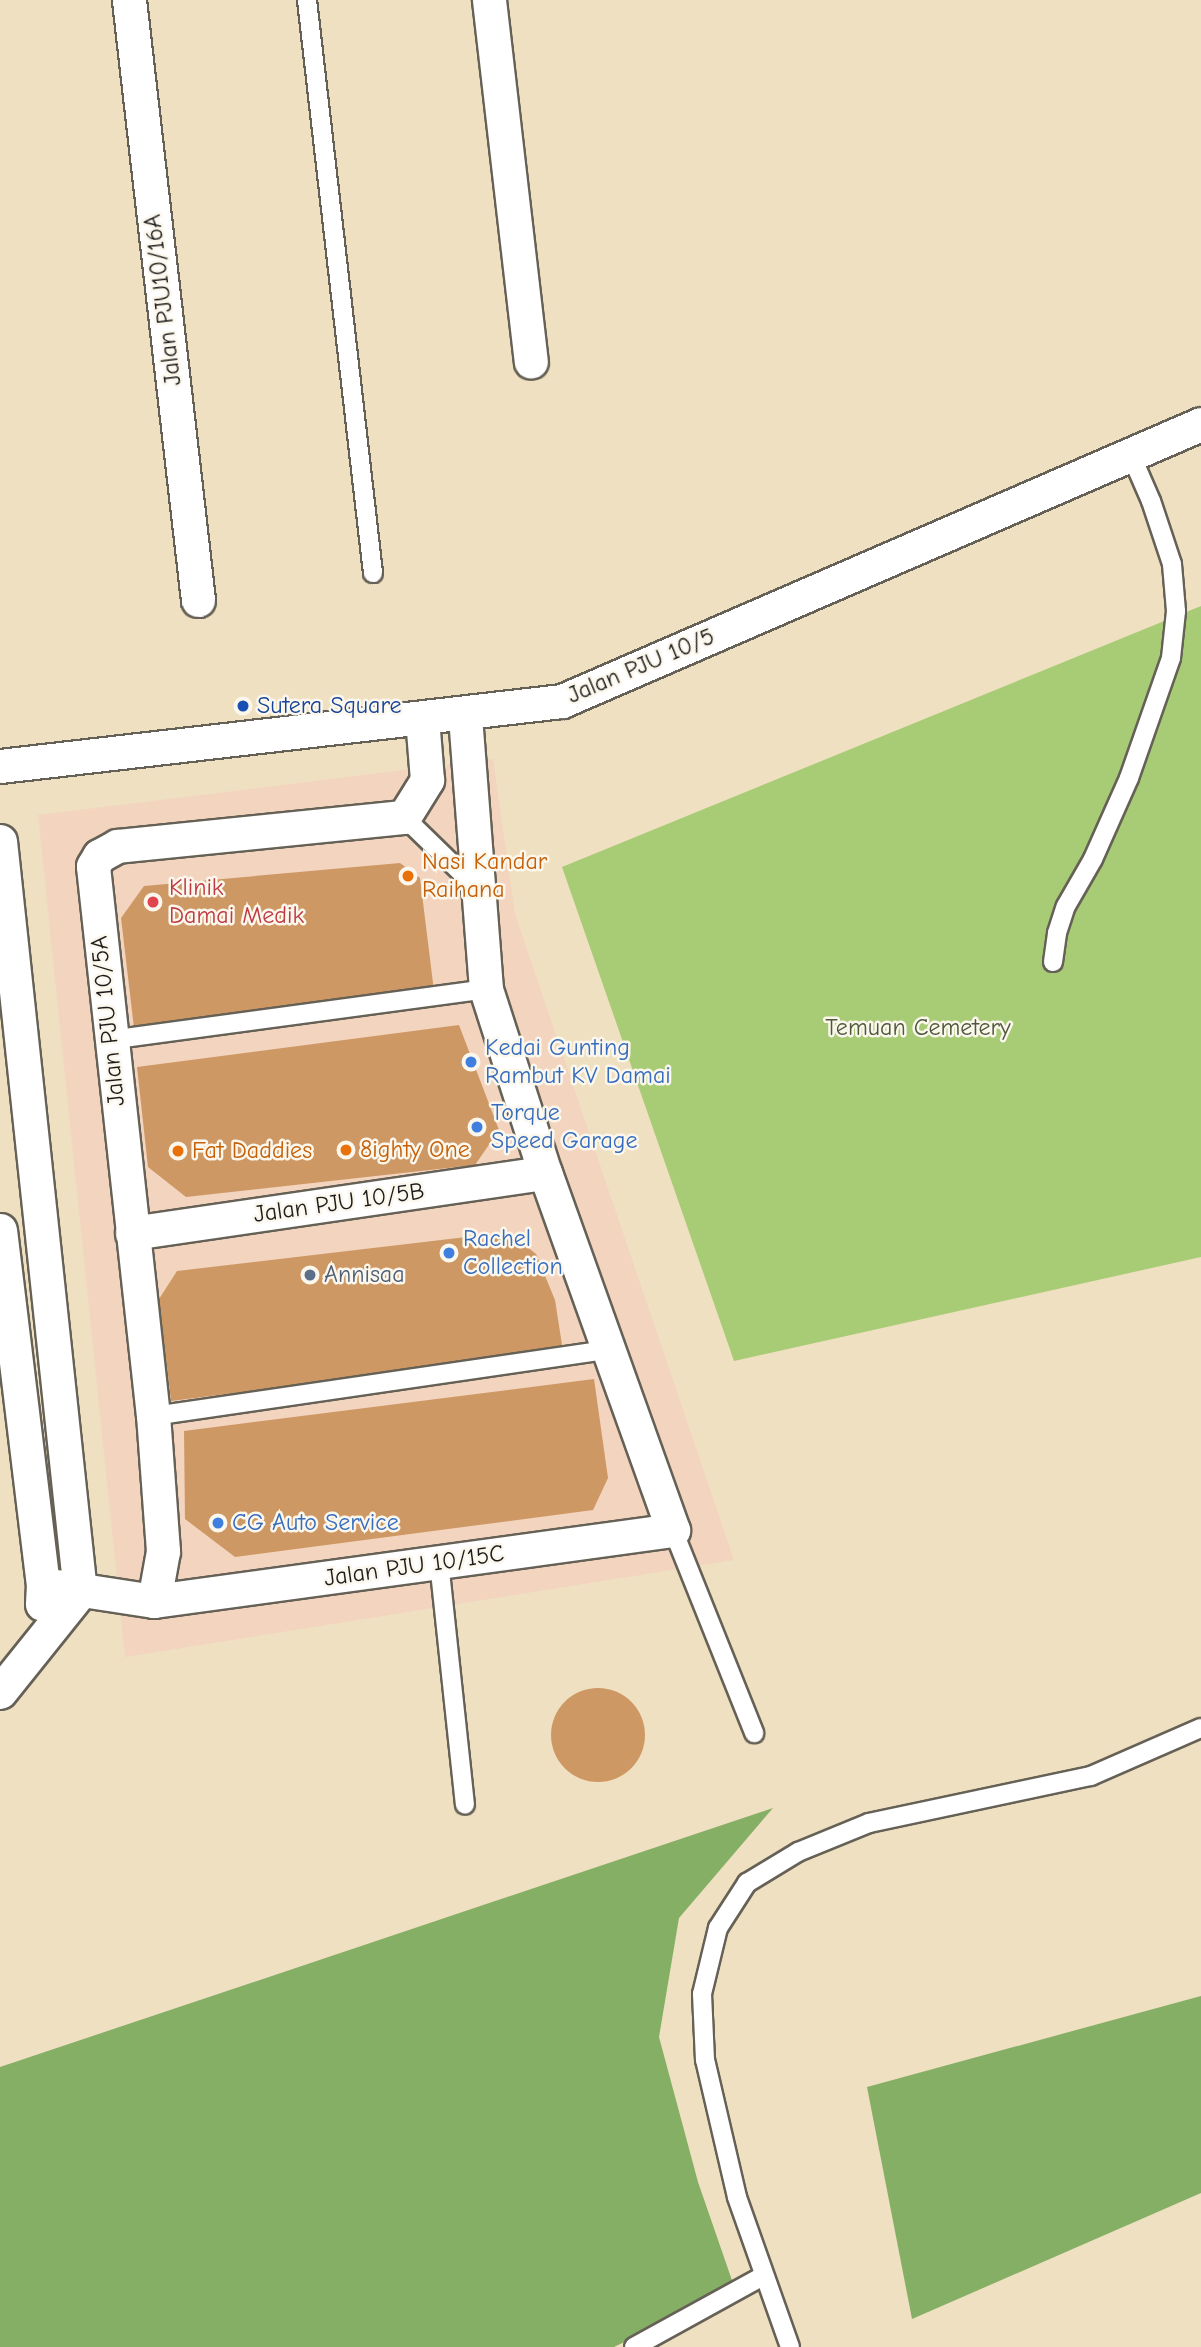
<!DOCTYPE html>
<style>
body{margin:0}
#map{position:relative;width:1201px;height:2347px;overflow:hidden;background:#efe0c1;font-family:"Comic Neue",sans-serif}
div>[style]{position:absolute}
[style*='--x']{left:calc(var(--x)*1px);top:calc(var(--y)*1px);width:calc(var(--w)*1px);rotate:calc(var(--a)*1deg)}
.built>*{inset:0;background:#f3d4bf}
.green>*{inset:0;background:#a8cb75}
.forest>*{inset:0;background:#86af66}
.building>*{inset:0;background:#ce9864}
.round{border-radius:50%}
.roads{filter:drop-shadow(2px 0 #666156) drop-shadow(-2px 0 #666156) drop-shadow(0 2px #666156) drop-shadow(0 -2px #666156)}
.lane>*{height:18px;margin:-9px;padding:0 9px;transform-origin:9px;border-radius:9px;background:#fff}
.street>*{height:33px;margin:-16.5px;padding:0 16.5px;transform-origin:16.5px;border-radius:16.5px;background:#fff}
.dots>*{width:19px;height:19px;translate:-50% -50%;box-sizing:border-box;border:4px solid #fbf7ec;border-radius:50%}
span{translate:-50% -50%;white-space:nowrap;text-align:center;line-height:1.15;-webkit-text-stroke:5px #fbf7ec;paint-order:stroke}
.street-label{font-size:24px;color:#1c1c1c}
.transit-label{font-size:24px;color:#164399}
.left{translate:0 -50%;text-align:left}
.food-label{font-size:24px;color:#c56008}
.health-label{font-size:24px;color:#be3a42}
.park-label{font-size:24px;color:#4d593b}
.shop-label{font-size:24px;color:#366cbe}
.service-label{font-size:24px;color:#4e5e75}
</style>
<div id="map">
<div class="built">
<div style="clip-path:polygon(493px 759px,515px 914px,734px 1560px,125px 1657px,38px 815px)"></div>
</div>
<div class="green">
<div style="clip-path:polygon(1201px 606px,1201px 1257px,734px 1361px,562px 867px)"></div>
</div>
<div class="forest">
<div style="clip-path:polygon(773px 1808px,679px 1918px,659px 2037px,698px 2182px,735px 2289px,614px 2347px,0 2347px,0 2067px)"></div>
<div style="clip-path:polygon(1201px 1996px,1201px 2193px,912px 2319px,867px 2087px)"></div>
</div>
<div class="building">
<div style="clip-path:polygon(400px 863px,420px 878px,434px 991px,134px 1028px,121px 918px,144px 886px)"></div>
<div style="clip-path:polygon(459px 1025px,499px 1130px,475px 1165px,186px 1197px,148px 1167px,137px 1067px)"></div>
<div style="clip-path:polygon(509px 1232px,536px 1254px,555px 1300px,563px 1351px,171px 1401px,159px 1299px,177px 1271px)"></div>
<div style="clip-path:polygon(594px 1379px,608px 1478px,593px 1510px,235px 1557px,185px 1519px,184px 1431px)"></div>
<div class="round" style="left:551px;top:1688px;width:94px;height:94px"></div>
</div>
<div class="roads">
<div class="lane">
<div style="--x:307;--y:0;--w:577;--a:83.43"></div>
<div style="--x:404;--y:817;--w:102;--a:44.2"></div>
<div style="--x:1053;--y:962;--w:29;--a:-82"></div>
<div style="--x:1057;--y:933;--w:28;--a:-72"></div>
<div style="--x:1066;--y:906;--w:54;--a:-60.1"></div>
<div style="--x:1093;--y:859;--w:89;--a:-66"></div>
<div style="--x:1129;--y:778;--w:127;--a:-70.7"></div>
<div style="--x:1171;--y:658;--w:47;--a:-83.9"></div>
<div style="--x:1176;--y:611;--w:47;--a:-94.9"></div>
<div style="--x:1172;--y:564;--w:66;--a:-108.4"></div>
<div style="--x:1151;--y:501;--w:50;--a:-113.5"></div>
<div style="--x:110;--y:1040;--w:379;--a:-7.7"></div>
<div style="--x:153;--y:1416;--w:460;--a:-8.3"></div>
<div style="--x:673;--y:1530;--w:219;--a:68.2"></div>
<div style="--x:439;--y:1562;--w:244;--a:83.9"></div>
<div style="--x:634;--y:2347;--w:147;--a:-28.8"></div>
<div style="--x:790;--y:2347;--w:159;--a:-109.5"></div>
<div style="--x:737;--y:2197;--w:141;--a:-103.1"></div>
<div style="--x:705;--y:2060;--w:66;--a:-92.6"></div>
<div style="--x:702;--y:1994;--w:68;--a:-76.4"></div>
<div style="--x:718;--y:1928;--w:54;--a:-57.2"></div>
<div style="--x:747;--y:1883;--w:60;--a:-31.3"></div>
<div style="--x:798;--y:1852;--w:77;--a:-22.2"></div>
<div style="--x:869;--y:1823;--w:227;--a:-12"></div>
<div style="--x:1091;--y:1776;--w:120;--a:-23.6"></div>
</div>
<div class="street">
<div style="--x:129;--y:0;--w:604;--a:83.44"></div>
<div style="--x:489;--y:0;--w:364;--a:83.4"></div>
<div style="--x:0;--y:766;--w:566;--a:-6.6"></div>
<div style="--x:562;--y:701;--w:696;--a:-23.44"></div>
<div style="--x:0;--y:841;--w:755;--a:83.92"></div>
<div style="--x:80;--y:1592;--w:128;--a:128.7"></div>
<div style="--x:0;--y:1230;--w:357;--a:83.1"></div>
<div style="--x:43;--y:1584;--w:20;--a:93"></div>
<div style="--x:132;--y:1233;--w:417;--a:-8.3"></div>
<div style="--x:43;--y:1584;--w:112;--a:8.7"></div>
<div style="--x:154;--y:1601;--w:524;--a:-7.79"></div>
<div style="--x:673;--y:1530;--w:379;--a:-109.7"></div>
<div style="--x:545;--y:1173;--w:193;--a:-107.8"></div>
<div style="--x:486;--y:989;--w:277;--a:-94.4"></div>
<div style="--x:154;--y:1601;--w:51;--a:-79.8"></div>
<div style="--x:163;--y:1551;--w:135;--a:-94.2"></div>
<div style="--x:153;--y:1416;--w:553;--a:-96.23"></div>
<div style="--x:93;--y:866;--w:12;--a:-59"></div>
<div style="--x:99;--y:856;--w:21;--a:-29"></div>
<div style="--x:117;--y:846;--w:288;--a:-5.8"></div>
<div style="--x:404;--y:817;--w:44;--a:-58.1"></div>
<div style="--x:427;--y:780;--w:62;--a:-94.6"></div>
</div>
</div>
<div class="dots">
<div style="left:243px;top:706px;background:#1a4fb4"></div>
<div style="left:408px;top:876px;background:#e8710a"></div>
<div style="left:153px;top:902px;background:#e0444e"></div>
<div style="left:471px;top:1062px;background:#3f7fe0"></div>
<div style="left:477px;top:1127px;background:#3f7fe0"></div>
<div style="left:346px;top:1150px;background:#e8710a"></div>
<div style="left:178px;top:1151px;background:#e8710a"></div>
<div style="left:449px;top:1253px;background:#3f7fe0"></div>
<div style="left:310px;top:1275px;background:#5c6f8a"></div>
<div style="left:218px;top:1523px;background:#3f7fe0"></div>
</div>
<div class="street-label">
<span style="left:163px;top:300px;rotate:-97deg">Jalan PJU10/16A</span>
<span style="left:641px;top:666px;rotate:-23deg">Jalan PJU 10/5</span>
<span style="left:108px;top:1021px;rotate:-96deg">Jalan PJU 10/5A</span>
<span style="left:339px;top:1203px;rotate:-8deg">Jalan PJU 10/5B</span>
<span style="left:414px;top:1566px;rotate:-8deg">Jalan PJU 10/15C</span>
</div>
<div class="transit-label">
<span class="left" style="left:257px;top:706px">Sutera Square</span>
</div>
<div class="food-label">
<span class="left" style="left:422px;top:876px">Nasi Kandar<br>Raihana</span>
<span class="left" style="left:360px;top:1150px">8ighty One</span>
<span class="left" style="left:192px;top:1151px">Fat Daddies</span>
</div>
<div class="health-label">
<span class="left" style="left:169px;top:902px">Klinik<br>Damai Medik</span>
</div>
<div class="park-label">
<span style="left:918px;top:1028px">Temuan Cemetery</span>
</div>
<div class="shop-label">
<span class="left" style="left:485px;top:1062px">Kedai Gunting<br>Rambut KV Damai</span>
<span class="left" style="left:491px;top:1127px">Torque<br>Speed Garage</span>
<span class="left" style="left:463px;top:1253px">Rachel<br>Collection</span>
<span class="left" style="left:232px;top:1523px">CG Auto Service</span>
</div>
<div class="service-label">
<span class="left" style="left:324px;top:1275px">Annisaa</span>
</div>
</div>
